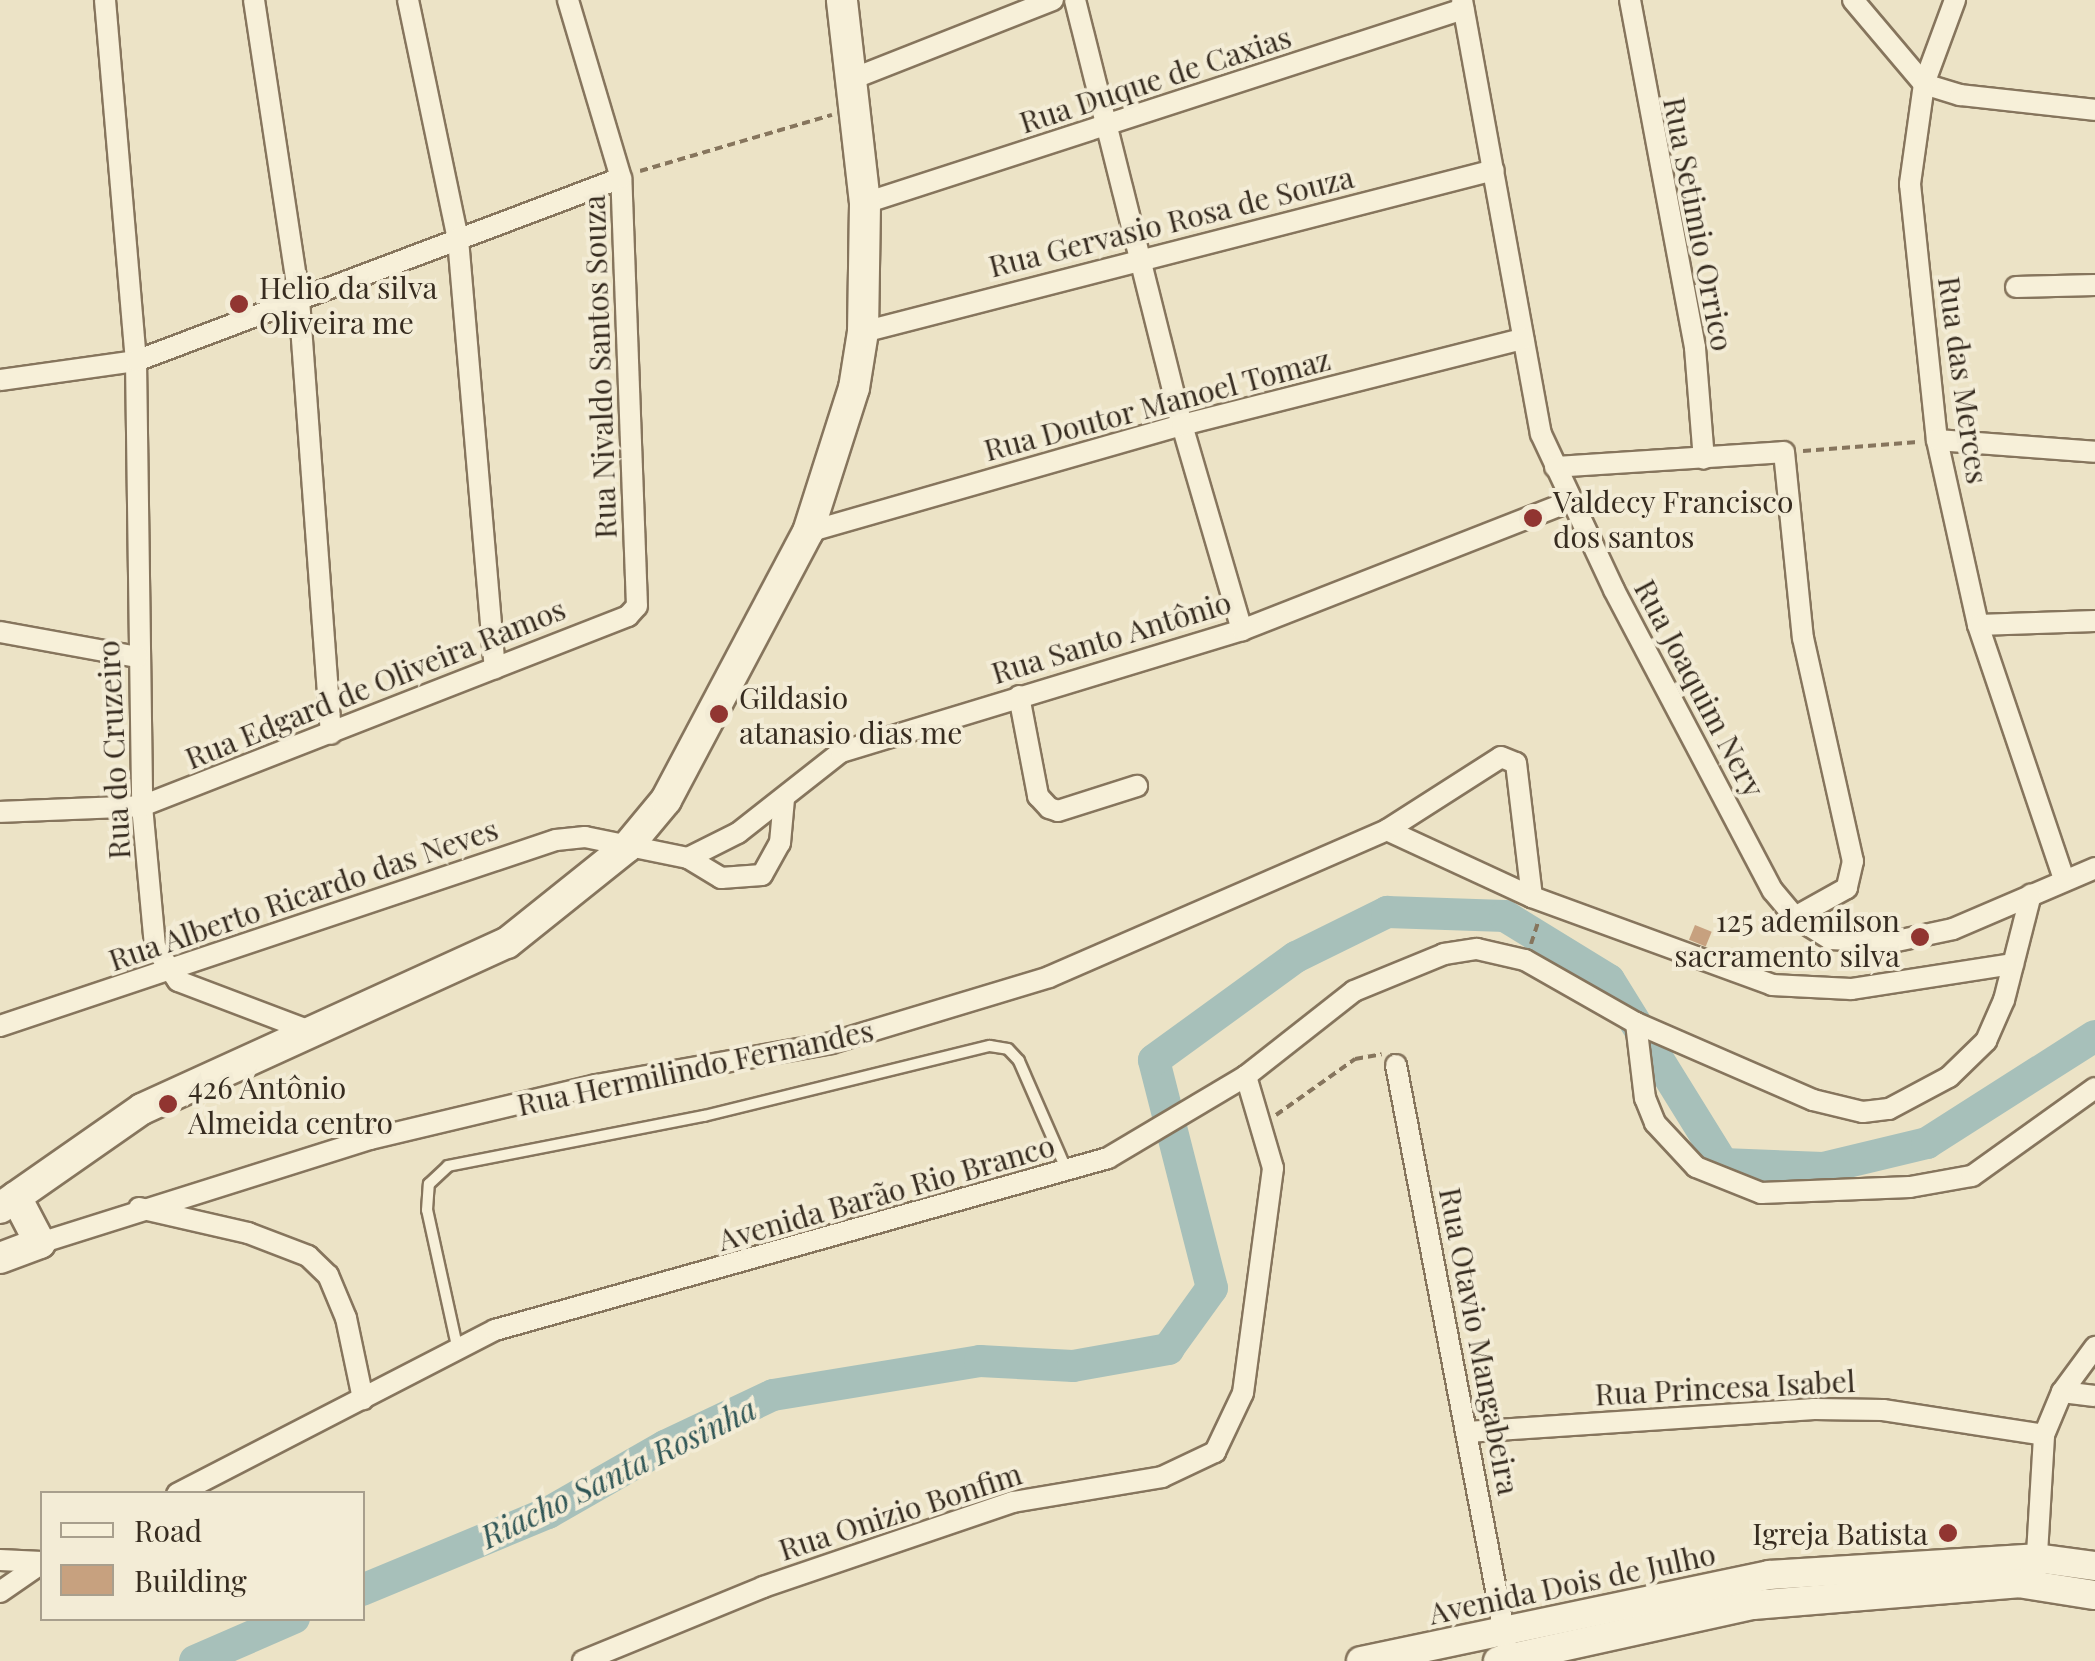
<!DOCTYPE html>
<meta charset="utf-8">
<style>
body{margin:0}
#map{position:relative;width:2095px;height:1661px;overflow:hidden;background:#ece3c6;font-family:"Playfair Display",serif}
div>[style]{position:absolute}
[style*='--x']{left:calc(var(--x)*1px);top:calc(var(--y)*1px);width:calc(var(--w)*1px);rotate:calc(var(--a)*1deg)}
.river>*{height:32px;margin:-16px;padding:0 16px;transform-origin:16px;border-radius:16px;background:#a7c0ba}
.building>*{inset:0;background:#c7a17f;transform-origin:0 0}
.path>*{height:4px;margin-top:-2px;transform-origin:0;background:repeating-linear-gradient(90deg,#86755d 0 8px,transparent 0 13px)}
.roads{filter:drop-shadow(2px 0 #86755d) drop-shadow(-2px 0 #86755d) drop-shadow(0 2px #86755d) drop-shadow(0 -2px #86755d)}
.service>*{height:10px;margin:-5px;padding:0 5px;transform-origin:5px;border-radius:5px;background:#f7f0d9}
.minor>*{height:20px;margin:-10px;padding:0 10px;transform-origin:10px;border-radius:10px;background:#f7f0d9}
.tertiary>*{height:28px;margin:-14px;padding:0 14px;transform-origin:14px;border-radius:14px;background:#f7f0d9}
.secondary>*{height:30px;margin:-15px;padding:0 15px;transform-origin:15px;border-radius:15px;background:#f7f0d9}
.dots>*{width:28px;height:28px;translate:-50% -50%;box-sizing:border-box;border:5px solid #f3ecd6;border-radius:50%}
span{translate:-50% -50%;white-space:nowrap;text-align:center;line-height:1.15;-webkit-text-stroke:8px #f3ecd6;paint-order:stroke}
.street-label{font-size:30px;color:#372c20}
.poi-label{font-size:30px;color:#372c20}
.left{translate:0 -50%;text-align:left}
.right{translate:-100% -50%;text-align:right}
.water-label{font-size:32px;color:#305656;font-style:italic}
.legend{position:absolute;left:40px;top:1491px;width:325px;height:130px;box-sizing:border-box;background:#f3ecd6;border:2px solid #a89f8d;margin:0;padding:12px 18px;list-style:none;font-size:30px;color:#372c20}
.legend li{display:flex;align-items:center;gap:20px;height:50px}
.legend b{width:50px;border:2px solid #a89f8d}
</style>
<div id="map">
<div class="river">
<div style="--x:362;--y:1590;--w:201;--a:-22.5"></div>
<div style="--x:548;--y:1513;--w:135;--a:-29.8"></div>
<div style="--x:665;--y:1446;--w:119;--a:-25.3"></div>
<div style="--x:773;--y:1395;--w:210;--a:-9.3"></div>
<div style="--x:980;--y:1361;--w:93;--a:3.1"></div>
<div style="--x:1073;--y:1366;--w:97;--a:-10.1"></div>
<div style="--x:1168;--y:1349;--w:75;--a:-54.2"></div>
<div style="--x:1212;--y:1288;--w:235;--a:-104.3"></div>
<div style="--x:1154;--y:1060;--w:175;--a:-36"></div>
<div style="--x:1296;--y:957;--w:102;--a:-26.3"></div>
<div style="--x:1387;--y:912;--w:118;--a:1.9"></div>
<div style="--x:1505;--y:916;--w:122;--a:31.6"></div>
<div style="--x:1609;--y:980;--w:216;--a:58.2"></div>
<div style="--x:1723;--y:1164;--w:100;--a:2.3"></div>
<div style="--x:1823;--y:1168;--w:107;--a:-13.5"></div>
<div style="--x:1927;--y:1143;--w:199;--a:-32.5"></div>
<div style="--x:195;--y:1661;--w:108;--a:-23.5"></div>
</div>
<div class="building">
<div style="left:1695px;top:925px;width:18px;height:16px;rotate:22deg"></div>
</div>
<div class="path">
<div style="--x:640;--y:171;--w:200;--a:-16.3"></div>
<div style="--x:1803;--y:451;--w:115;--a:-4.5"></div>
<div style="--x:1531;--y:944;--w:25;--a:-72"></div>
<div style="--x:1276;--y:1115;--w:97;--a:-35.3"></div>
<div style="--x:1355;--y:1059;--w:27;--a:-10"></div>
</div>
<div class="roads">
<div class="service">
<div style="--x:457;--y:1346;--w:139;--a:-102.4"></div>
<div style="--x:427;--y:1210;--w:26;--a:-86"></div>
<div style="--x:429;--y:1184;--w:26;--a:-43"></div>
<div style="--x:448;--y:1166;--w:261;--a:-11.1"></div>
<div style="--x:704;--y:1116;--w:294;--a:-13.8"></div>
<div style="--x:990;--y:1046;--w:18;--a:9"></div>
<div style="--x:1008;--y:1049;--w:16;--a:47"></div>
<div style="--x:1019;--y:1061;--w:122;--a:66.4"></div>
</div>
<div class="minor">
<div style="--x:105;--y:0;--w:362;--a:85.1"></div>
<div style="--x:136;--y:361;--w:445;--a:89.2"></div>
<div style="--x:142;--y:806;--w:142;--a:84.7"></div>
<div style="--x:155;--y:947;--w:41;--a:55.9"></div>
<div style="--x:178;--y:981;--w:147;--a:20.8"></div>
<div style="--x:254;--y:0;--w:302;--a:81.4"></div>
<div style="--x:299;--y:299;--w:436;--a:85.8"></div>
<div style="--x:408;--y:0;--w:244;--a:78.2"></div>
<div style="--x:458;--y:239;--w:431;--a:85.1"></div>
<div style="--x:1075;--y:0;--w:438;--a:75.9"></div>
<div style="--x:1182;--y:425;--w:214;--a:73.7"></div>
<div style="--x:1462;--y:0;--w:441;--a:79.7"></div>
<div style="--x:1541;--y:434;--w:172;--a:64.9"></div>
<div style="--x:1614;--y:590;--w:340;--a:62.2"></div>
<div style="--x:1773;--y:891;--w:34;--a:50"></div>
<div style="--x:1795;--y:917;--w:41;--a:32.2"></div>
<div style="--x:1830;--y:939;--w:62;--a:2.8"></div>
<div style="--x:1892;--y:942;--w:62;--a:-12"></div>
<div style="--x:1953;--y:929;--w:155;--a:-23.2"></div>
<div style="--x:1630;--y:0;--w:354;--a:79.4"></div>
<div style="--x:1695;--y:348;--w:111;--a:85.4"></div>
<div style="--x:1853;--y:0;--w:110;--a:49.8"></div>
<div style="--x:1924;--y:84;--w:38;--a:17"></div>
<div style="--x:1960;--y:95;--w:136;--a:6.3"></div>
<div style="--x:1955;--y:0;--w:90;--a:110.3"></div>
<div style="--x:1924;--y:84;--w:101;--a:98"></div>
<div style="--x:1910;--y:184;--w:257;--a:84"></div>
<div style="--x:1937;--y:440;--w:189;--a:77.5"></div>
<div style="--x:1978;--y:625;--w:268;--a:71.3"></div>
<div style="--x:852;--y:79;--w:216;--a:-21.5"></div>
<div style="--x:865;--y:203;--w:629;--a:-17.97"></div>
<div style="--x:2016;--y:287;--w:79;--a:-1.5"></div>
<div style="--x:863;--y:332;--w:651;--a:-14.4"></div>
<div style="--x:0;--y:380;--w:137;--a:-8"></div>
<div style="--x:136;--y:361;--w:518;--a:-20.67"></div>
<div style="--x:1937;--y:440;--w:158;--a:4.3"></div>
<div style="--x:1555;--y:467;--w:229;--a:-3.7"></div>
<div style="--x:1784;--y:452;--w:187;--a:84.2"></div>
<div style="--x:1803;--y:638;--w:229;--a:77.4"></div>
<div style="--x:1853;--y:861;--w:28;--a:103"></div>
<div style="--x:1847;--y:888;--w:60;--a:150.9"></div>
<div style="--x:808;--y:532;--w:389;--a:-16"></div>
<div style="--x:1182;--y:425;--w:352;--a:-14.2"></div>
<div style="--x:1978;--y:625;--w:117;--a:-2"></div>
<div style="--x:0;--y:632;--w:140;--a:10.3"></div>
<div style="--x:1019;--y:696;--w:102;--a:79.2"></div>
<div style="--x:1038;--y:796;--w:16;--a:47"></div>
<div style="--x:1049;--y:808;--w:9;--a:18"></div>
<div style="--x:1058;--y:811;--w:83;--a:-17.6"></div>
<div style="--x:0;--y:812;--w:142;--a:-2.4"></div>
<div style="--x:142;--y:806;--w:522;--a:-21.35"></div>
<div style="--x:628;--y:616;--w:13;--a:-48"></div>
<div style="--x:637;--y:606;--w:428;--a:-92.1"></div>
<div style="--x:621;--y:178;--w:186;--a:-106.6"></div>
<div style="--x:1387;--y:830;--w:160;--a:24.8"></div>
<div style="--x:1532;--y:897;--w:256;--a:20.1"></div>
<div style="--x:1772;--y:985;--w:79;--a:2.9"></div>
<div style="--x:1851;--y:989;--w:164;--a:-8.8"></div>
<div style="--x:688;--y:858;--w:39;--a:31"></div>
<div style="--x:721;--y:878;--w:41;--a:-4.2"></div>
<div style="--x:762;--y:875;--w:37;--a:-61"></div>
<div style="--x:780;--y:843;--w:44;--a:-84.8"></div>
<div style="--x:1636;--y:1023;--w:193;--a:23.5"></div>
<div style="--x:1813;--y:1100;--w:51;--a:13.5"></div>
<div style="--x:1863;--y:1112;--w:26;--a:-7"></div>
<div style="--x:1889;--y:1109;--w:68;--a:-28.1"></div>
<div style="--x:1949;--y:1077;--w:52;--a:-44.2"></div>
<div style="--x:1986;--y:1041;--w:45;--a:-66.3"></div>
<div style="--x:2004;--y:1000;--w:109;--a:-75.7"></div>
<div style="--x:0;--y:1026;--w:586;--a:-18.5"></div>
<div style="--x:556;--y:840;--w:29;--a:-6"></div>
<div style="--x:585;--y:837;--w:105;--a:11.5"></div>
<div style="--x:688;--y:858;--w:56;--a:-26.6"></div>
<div style="--x:738;--y:833;--w:131;--a:-38.2"></div>
<div style="--x:841;--y:752;--w:419;--a:-16.9"></div>
<div style="--x:1242;--y:630;--w:354;--a:-21.4"></div>
<div style="--x:1396;--y:1065;--w:587;--a:79.21"></div>
<div style="--x:139;--y:1208;--w:112;--a:12.9"></div>
<div style="--x:248;--y:1233;--w:64;--a:21"></div>
<div style="--x:308;--y:1256;--w:28;--a:44"></div>
<div style="--x:328;--y:1275;--w:47;--a:67.3"></div>
<div style="--x:346;--y:1318;--w:83;--a:78.1"></div>
<div style="--x:40;--y:1243;--w:346;--a:-17.5"></div>
<div style="--x:370;--y:1139;--w:232;--a:-13.4"></div>
<div style="--x:596;--y:1085;--w:239;--a:-10.1"></div>
<div style="--x:831;--y:1043;--w:228;--a:-16.8"></div>
<div style="--x:1049;--y:977;--w:369;--a:-23.5"></div>
<div style="--x:1387;--y:830;--w:135;--a:-32.6"></div>
<div style="--x:1501;--y:757;--w:16;--a:22"></div>
<div style="--x:1516;--y:763;--w:135;--a:83.2"></div>
<div style="--x:2062;--y:1392;--w:33;--a:7"></div>
<div style="--x:1467;--y:1432;--w:348;--a:-3.8"></div>
<div style="--x:1814;--y:1409;--w:69;--a:0.8"></div>
<div style="--x:1883;--y:1410;--w:163;--a:8.8"></div>
<div style="--x:177;--y:1494;--w:358;--a:-27.3"></div>
<div style="--x:495;--y:1330;--w:637;--a:-15.67"></div>
<div style="--x:1108;--y:1158;--w:161;--a:-30.7"></div>
<div style="--x:1246;--y:1076;--w:137;--a:-38.2"></div>
<div style="--x:1354;--y:991;--w:97;--a:-22.3"></div>
<div style="--x:1444;--y:954;--w:33;--a:-9"></div>
<div style="--x:1477;--y:949;--w:49;--a:12.9"></div>
<div style="--x:1525;--y:960;--w:128;--a:29.6"></div>
<div style="--x:1636;--y:1023;--w:76;--a:83.2"></div>
<div style="--x:1645;--y:1098;--w:27;--a:68"></div>
<div style="--x:1655;--y:1123;--w:60;--a:47"></div>
<div style="--x:1696;--y:1167;--w:70;--a:21.8"></div>
<div style="--x:1761;--y:1193;--w:149;--a:-2.3"></div>
<div style="--x:1910;--y:1187;--w:63;--a:-10.1"></div>
<div style="--x:1972;--y:1176;--w:151;--a:-35.6"></div>
<div style="--x:0;--y:1560;--w:42;--a:2.7"></div>
<div style="--x:2036;--y:1571;--w:136;--a:-86.6"></div>
<div style="--x:2044;--y:1435;--w:47;--a:-67.3"></div>
<div style="--x:2062;--y:1392;--w:56;--a:-53.7"></div>
<div style="--x:0;--y:1592;--w:51;--a:-34.6"></div>
<div style="--x:583;--y:1661;--w:195;--a:-22.3"></div>
<div style="--x:763;--y:1587;--w:264;--a:-18.8"></div>
<div style="--x:1013;--y:1502;--w:151;--a:-9.5"></div>
<div style="--x:1162;--y:1477;--w:59;--a:-25.3"></div>
<div style="--x:1215;--y:1452;--w:65;--a:-64.6"></div>
<div style="--x:1243;--y:1393;--w:227;--a:-82.4"></div>
<div style="--x:1273;--y:1168;--w:96;--a:-106.4"></div>
</div>
<div class="tertiary">
<div style="--x:1361;--y:1661;--w:417;--a:-11.9"></div>
<div style="--x:1769;--y:1575;--w:268;--a:-3.6"></div>
<div style="--x:2036;--y:1558;--w:60;--a:7.7"></div>
<div style="--x:1498;--y:1661;--w:261;--a:-12.4"></div>
<div style="--x:1753;--y:1605;--w:266;--a:-4.7"></div>
<div style="--x:2018;--y:1583;--w:78;--a:8.9"></div>
</div>
<div class="secondary">
<div style="--x:0;--y:1208;--w:173;--a:-34.9"></div>
<div style="--x:142;--y:1109;--w:401;--a:-24.5"></div>
<div style="--x:507;--y:943;--w:154;--a:-38.7"></div>
<div style="--x:627;--y:847;--w:61;--a:-50.3"></div>
<div style="--x:666;--y:800;--w:303;--a:-62.1"></div>
<div style="--x:808;--y:532;--w:151;--a:-72.3"></div>
<div style="--x:854;--y:388;--w:57;--a:-80.9"></div>
<div style="--x:863;--y:332;--w:129;--a:-89.1"></div>
<div style="--x:865;--y:203;--w:204;--a:-96.5"></div>
<div style="--x:0;--y:1258;--w:43;--a:-20.6"></div>
<div style="--x:40;--y:1243;--w:52;--a:-117.6"></div>
</div>
</div>
<div class="dots">
<div style="left:239px;top:304px;background:#913531"></div>
<div style="left:1533px;top:518px;background:#913531"></div>
<div style="left:719px;top:714px;background:#913531"></div>
<div style="left:1920px;top:937px;background:#913531"></div>
<div style="left:168px;top:1104px;background:#913531"></div>
<div style="left:1948px;top:1533px;background:#913531"></div>
</div>
<div class="street-label">
<span style="left:1155px;top:79px;rotate:-18deg">Rua Duque de Caxias</span>
<span style="left:1171px;top:221px;rotate:-14deg">Rua Gervasio Rosa de Souza</span>
<span style="left:1699px;top:224px;rotate:79deg">Rua Setimio Orrico</span>
<span style="left:599px;top:367px;rotate:-92deg">Rua Nivaldo Santos Souza</span>
<span style="left:1964px;top:380px;rotate:82deg">Rua das Merces</span>
<span style="left:1157px;top:404px;rotate:-15deg">Rua Doutor Manoel Tomaz</span>
<span style="left:1111px;top:637px;rotate:-17deg">Rua Santo Antônio</span>
<span style="left:375px;top:683px;rotate:-22deg">Rua Edgard de Oliveira Ramos</span>
<span style="left:1700px;top:688px;rotate:62deg">Rua Joaquim Nery</span>
<span style="left:113px;top:750px;rotate:-93deg">Rua do Cruzeiro</span>
<span style="left:303px;top:894px;rotate:-19deg">Rua Alberto Ricardo das Neves</span>
<span style="left:695px;top:1067px;rotate:-12deg">Rua Hermilindo Fernandes</span>
<span style="left:886px;top:1192px;rotate:-16deg">Avenida Barão Rio Branco</span>
<span style="left:1480px;top:1341px;rotate:79deg">Rua Otavio Mangabeira</span>
<span style="left:1725px;top:1387px;rotate:-3deg">Rua Princesa Isabel</span>
<span style="left:900px;top:1511px;rotate:-18deg">Rua Onizio Bonfim</span>
<span style="left:1572px;top:1583px;rotate:-12deg">Avenida Dois de Julho</span>
</div>
<div class="poi-label">
<span class="left" style="left:259px;top:304px">Helio da silva<br>Oliveira me</span>
<span class="left" style="left:1553px;top:518px">Valdecy Francisco<br>dos santos</span>
<span class="left" style="left:739px;top:714px">Gildasio<br>atanasio dias me</span>
<span class="right" style="left:1900px;top:937px">125 ademilson<br>sacramento silva</span>
<span class="left" style="left:188px;top:1104px">426 Antônio<br>Almeida centro</span>
<span class="right" style="left:1928px;top:1533px">Igreja Batista</span>
</div>
<div class="water-label">
<span style="left:618px;top:1472px;rotate:-26deg">Riacho Santa Rosinha</span>
</div>
<ul class="legend">
<li><b style="height:12px;background:#f7f0d9"></b>Road</li>
<li><b style="height:28px;background:#c7a17f"></b>Building</li>
</ul>
</div>
